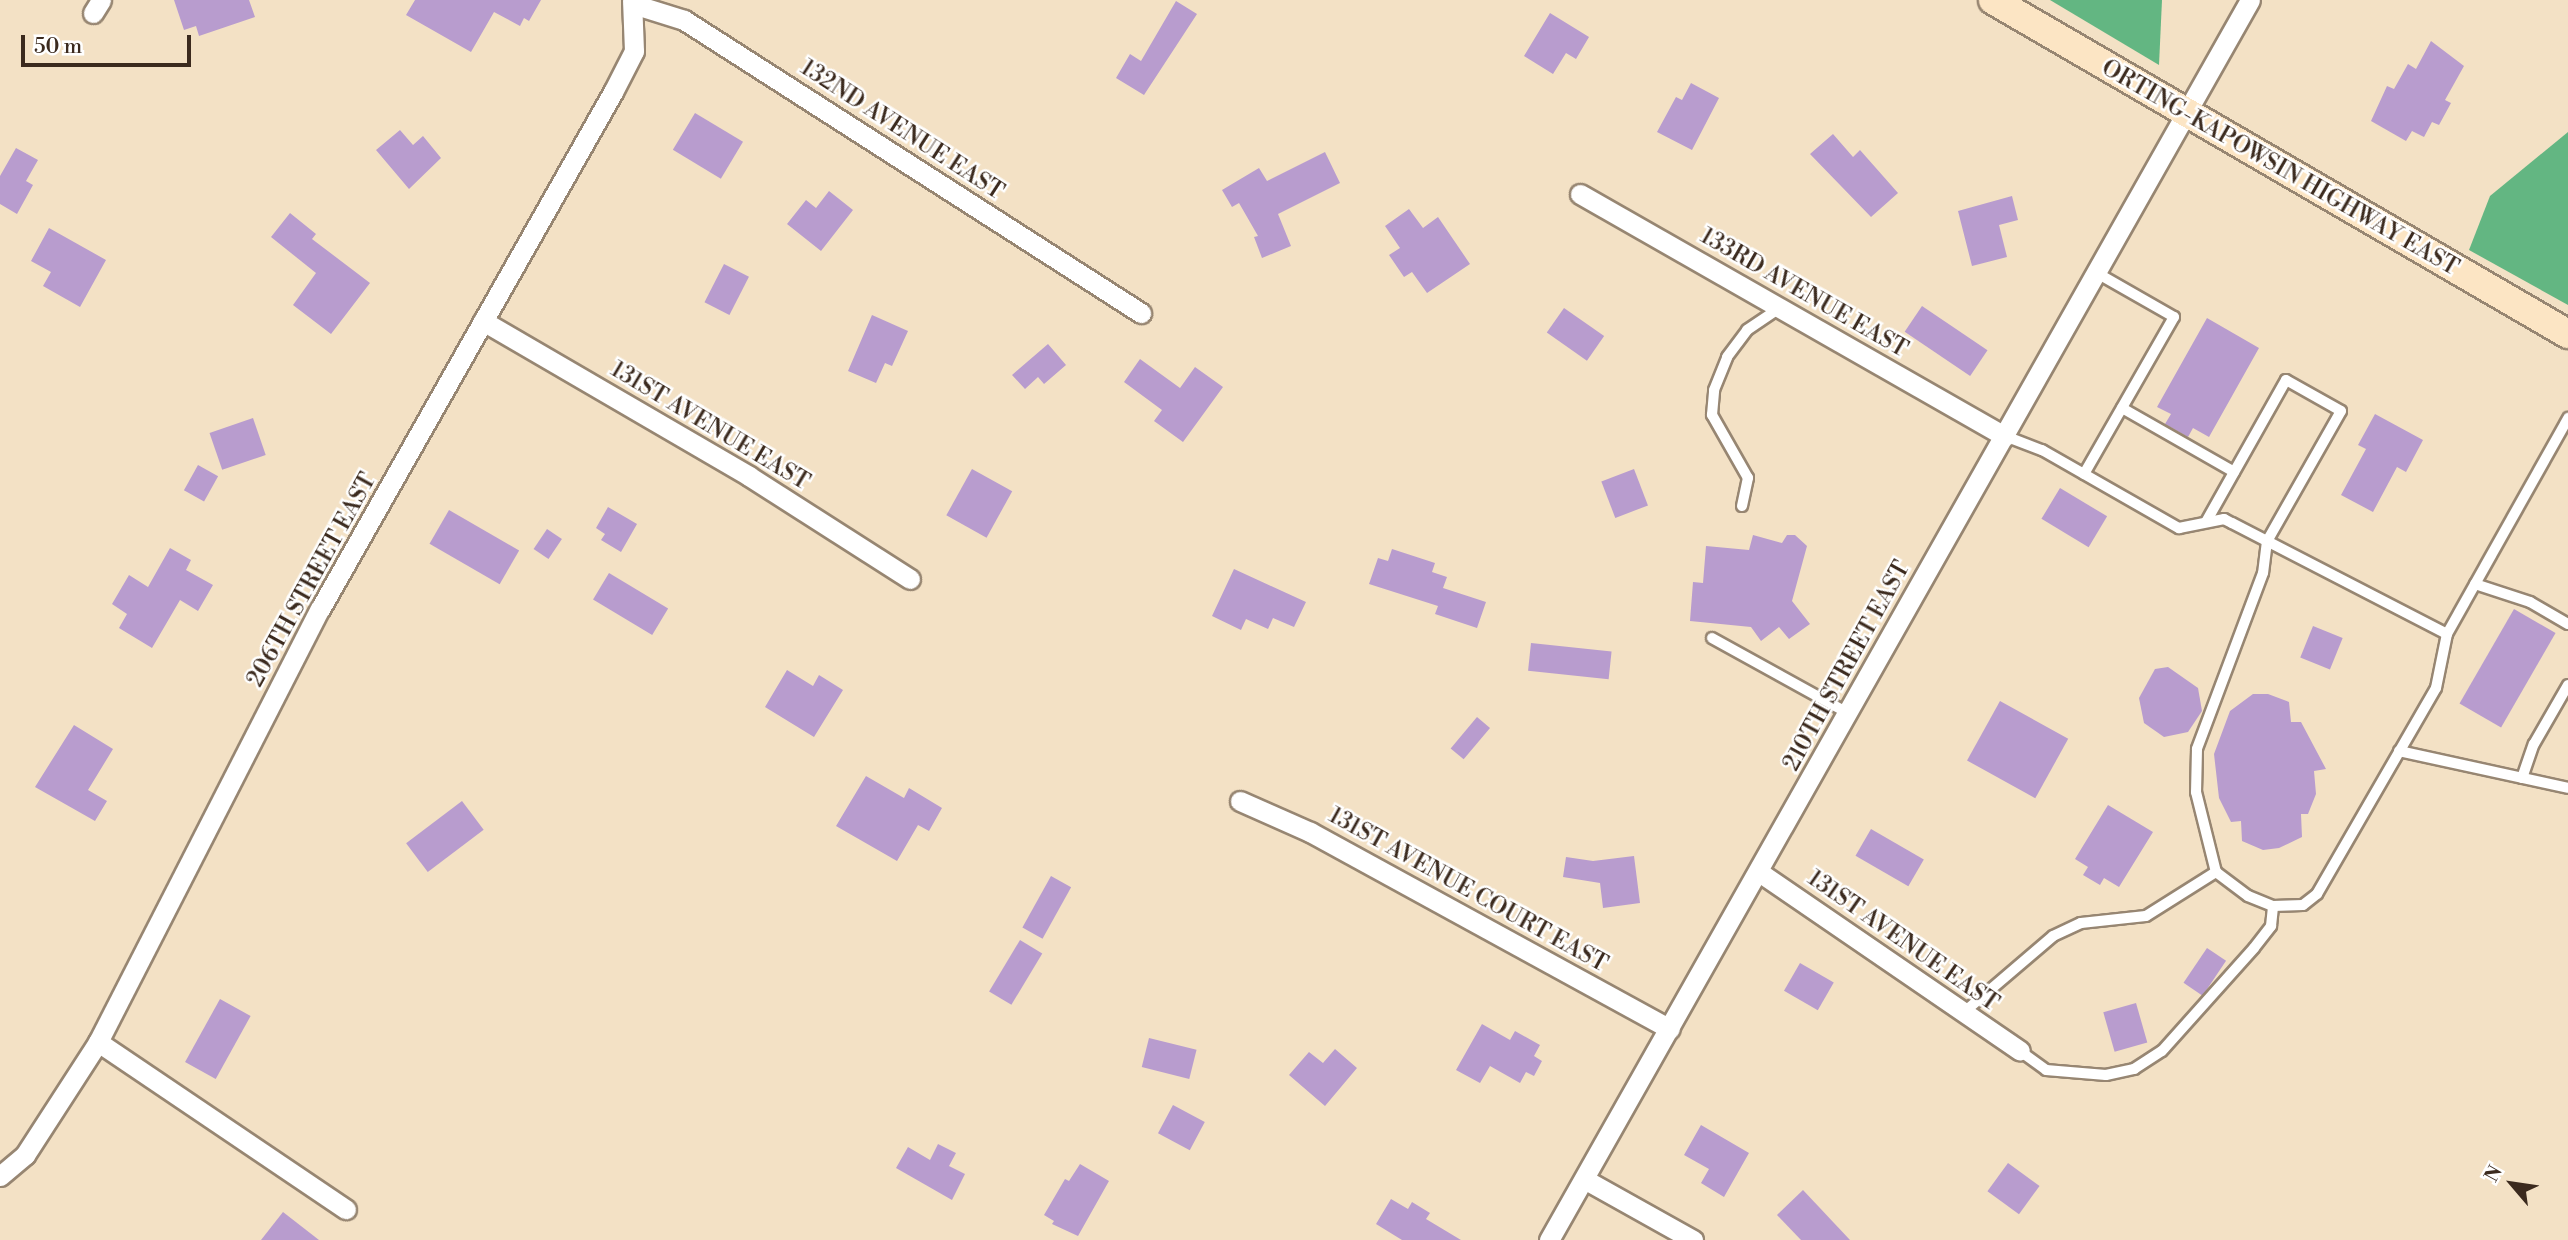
<!DOCTYPE html>
<style>
body{margin:0}
#map{position:relative;width:2568px;height:1240px;overflow:hidden;background:#f3e1c5;font-family:"Libre Bodoni",serif}
div>[style]{position:absolute}
[style*='--x']{left:calc(var(--x)*1px);top:calc(var(--y)*1px);width:calc(var(--w)*1px);rotate:calc(var(--a)*1deg)}
.forest>*{inset:0;background:#63b682}
.building>*{inset:0;background:#b89cce;transform-origin:0 0}
.roads{filter:drop-shadow(2px 0 #978672) drop-shadow(-2px 0 #978672) drop-shadow(0 2px #978672) drop-shadow(0 -2px #978672)}
.lane>*{height:10px;margin:-5px;padding:0 5px;transform-origin:5px;border-radius:5px;background:#fff}
.street>*{height:19px;margin:-9.5px;padding:0 9.5px;transform-origin:9.5px;border-radius:9.5px;background:#fff}
.secondary>*{height:28px;margin:-14px;padding:0 14px;transform-origin:14px;border-radius:14px;background:#fce5c4}
span{translate:-50% -50%;white-space:nowrap;text-align:center;line-height:1.15;-webkit-text-stroke:5px #fff;paint-order:stroke}
.street-label{font-size:23px;color:#3b2a1e}
.north{position:absolute;left:2477px;top:1149px;width:70px;height:70px;-webkit-text-stroke:5px #fff;paint-order:stroke;rotate:299deg;font-size:19px;font-weight:700;line-height:28px;text-align:center;color:#3b2a1e}
.north::after{content:'';display:block;margin:auto;width:24px;height:32px;background:#3b2a1e;clip-path:polygon(50% 0,100% 100%,50% 72%,0 100%)}
.scale{position:absolute;left:21px;top:35px;width:170px;height:32px;box-sizing:border-box;border:4px solid #3b2a1e;border-top:0;padding-left:9px;font-size:21px;line-height:24px;white-space:nowrap;color:#3b2a1e;-webkit-text-stroke:5px #fff;paint-order:stroke}
</style>
<div id="map">
<div class="forest">
<div style="clip-path:polygon(2050px 0,2162px 0,2159px 65px)"></div>
<div style="clip-path:polygon(2568px 132px,2568px 305px,2469px 250px,2490px 196px)"></div>
</div>
<div class="building">
<div style="clip-path:polygon(174px 0,249px 0,255px 17px,199px 36px,196px 26px,184px 30px)"></div>
<div style="clip-path:polygon(415px 0,541px 0,529px 21px,524px 18px,520px 26px,494px 12px,471px 52px,406px 15px)"></div>
<div style="clip-path:polygon(1176px 1px,1197px 14px,1144px 95px,1116px 78px,1130px 54px,1141px 61px)"></div>
<div style="clip-path:polygon(1550px 13px,1589px 37px,1576px 59px,1566px 53px,1553px 74px,1524px 56px)"></div>
<div style="clip-path:polygon(2431px 41px,2464px 66px,2445px 100px,2451px 103px,2439px 125px,2432px 122px,2424px 137px,2412px 131px,2406px 141px,2371px 121px,2387px 86px,2394px 89px,2408px 64px,2416px 69px)"></div>
<div style="clip-path:polygon(1691px 83px,1719px 98px,1692px 150px,1657px 132px,1676px 97px,1682px 100px)"></div>
<div style="left:695px;top:113px;width:56px;height:43px;rotate:31deg"></div>
<div style="clip-path:polygon(400px 130px,413px 145px,423px 136px,441px 158px,409px 189px,376px 150px)"></div>
<div style="clip-path:polygon(1833px 134px,1853px 157px,1860px 150px,1898px 193px,1871px 217px,1810px 154px)"></div>
<div style="clip-path:polygon(16px 148px,38px 160px,26px 181px,33px 185px,17px 214px,0 204px,0 176px)"></div>
<div style="clip-path:polygon(1325px 152px,1340px 183px,1278px 214px,1291px 246px,1262px 258px,1254px 237px,1258px 236px,1239px 203px,1232px 207px,1222px 190px,1259px 168px,1267px 181px)"></div>
<div style="clip-path:polygon(829px 191px,853px 210px,821px 251px,787px 224px,806px 200px,816px 208px)"></div>
<div style="clip-path:polygon(2012px 196px,2018px 220px,1999px 225px,2007px 257px,1972px 266px,1958px 211px)"></div>
<div style="clip-path:polygon(1409px 209px,1423px 228px,1438px 217px,1470px 264px,1427px 293px,1412px 272px,1404px 277px,1389px 255px,1400px 248px,1385px 226px)"></div>
<div style="clip-path:polygon(290px 213px,316px 234px,312px 239px,370px 283px,331px 334px,293px 305px,316px 273px,271px 237px)"></div>
<div style="clip-path:polygon(49px 228px,106px 260px,80px 307px,43px 286px,51px 272px,31px 261px)"></div>
<div style="left:724px;top:264px;width:28px;height:43px;rotate:27deg"></div>
<div style="left:1922px;top:306px;width:79px;height:31px;rotate:34deg"></div>
<div style="left:1564px;top:308px;width:49px;height:30px;rotate:35deg"></div>
<div style="clip-path:polygon(872px 315px,908px 331px,892px 366px,885px 363px,876px 383px,848px 371px)"></div>
<div style="clip-path:polygon(2207px 318px,2259px 348px,2209px 437px,2193px 428px,2188px 437px,2165px 424px,2171px 414px,2157px 407px)"></div>
<div style="clip-path:polygon(1048px 344px,1066px 365px,1044px 384px,1038px 377px,1025px 389px,1012px 375px)"></div>
<div style="clip-path:polygon(1140px 359px,1180px 388px,1195px 367px,1223px 387px,1183px 442px,1154px 421px,1162px 410px,1124px 382px)"></div>
<div style="clip-path:polygon(2375px 414px,2423px 440px,2406px 472px,2397px 467px,2373px 512px,2341px 495px,2366px 449px,2358px 445px)"></div>
<div style="left:253px;top:418px;width:39px;height:46px;rotate:71deg"></div>
<div style="left:198px;top:465px;width:23px;height:29px;rotate:29deg"></div>
<div style="left:972px;top:469px;width:46px;height:53px;rotate:29deg"></div>
<div style="left:1634px;top:469px;width:39px;height:35px;rotate:69deg"></div>
<div style="left:2060px;top:488px;width:55px;height:36px;rotate:31deg"></div>
<div style="clip-path:polygon(608px 507px,637px 524px,621px 552px,601px 540px,605px 534px,596px 528px)"></div>
<div style="left:449px;top:510px;width:81px;height:39px;rotate:30deg"></div>
<div style="left:547px;top:529px;width:18px;height:24px;rotate:34deg"></div>
<div style="clip-path:polygon(1753px 535px,1782px 543px,1787px 535px,1795px 535px,1807px 546px,1792px 601px,1810px 624px,1789px 639px,1779px 627px,1761px 641px,1751px 627px,1690px 621px,1693px 582px,1703px 583px,1706px 546px,1749px 550px)"></div>
<div style="clip-path:polygon(170px 548px,191px 560px,186px 570px,213px 585px,198px 611px,180px 600px,152px 648px,119px 628px,127px 614px,112px 604px,129px 575px,148px 587px)"></div>
<div style="clip-path:polygon(1392px 549px,1435px 563px,1432px 572px,1447px 577px,1443px 588px,1486px 602px,1477px 628px,1435px 614px,1438px 606px,1369px 584px,1378px 558px,1388px 561px)"></div>
<div style="clip-path:polygon(1234px 569px,1306px 602px,1294px 627px,1273px 618px,1268px 629px,1246px 619px,1241px 630px,1212px 616px)"></div>
<div style="left:609px;top:573px;width:69px;height:31px;rotate:31deg"></div>
<div style="left:2514px;top:609px;width:48px;height:109px;rotate:30deg"></div>
<div style="left:2313px;top:626px;width:32px;height:34px;rotate:22deg"></div>
<div style="left:1531px;top:643px;width:81px;height:28px;rotate:6deg"></div>
<div style="clip-path:polygon(2168px 667px,2198px 688px,2202px 711px,2188px 732px,2164px 737px,2144px 723px,2139px 698px,2155px 669px)"></div>
<div style="clip-path:polygon(787px 670px,813px 686px,819px 675px,843px 690px,814px 737px,765px 707px)"></div>
<div style="clip-path:polygon(2253px 694px,2268px 694px,2289px 702px,2291px 722px,2301px 722px,2326px 769px,2314px 771px,2316px 794px,2308px 814px,2301px 814px,2302px 837px,2279px 848px,2263px 850px,2242px 841px,2241px 821px,2231px 822px,2219px 798px,2214px 754px,2230px 711px)"></div>
<div style="left:2000px;top:701px;width:78px;height:68px;rotate:29deg"></div>
<div style="left:1477px;top:717px;width:17px;height:41px;rotate:40deg"></div>
<div style="clip-path:polygon(74px 725px,113px 749px,88px 790px,107px 801px,95px 821px,35px 787px)"></div>
<div style="clip-path:polygon(866px 776px,904px 798px,909px 788px,942px 808px,929px 831px,918px 825px,897px 861px,836px 826px)"></div>
<div style="left:462px;top:801px;width:36px;height:70px;rotate:53deg"></div>
<div style="clip-path:polygon(2108px 805px,2153px 832px,2119px 887px,2104px 878px,2100px 885px,2083px 875px,2088px 867px,2075px 859px)"></div>
<div style="left:1871px;top:829px;width:61px;height:31px;rotate:30deg"></div>
<div style="clip-path:polygon(1634px 856px,1640px 903px,1603px 908px,1600px 883px,1563px 877px,1566px 857px,1593px 861px)"></div>
<div style="left:1051px;top:876px;width:23px;height:59px;rotate:29deg"></div>
<div style="left:1020px;top:940px;width:26px;height:60px;rotate:31deg"></div>
<div style="left:2207px;top:948px;width:23px;height:42px;rotate:34deg"></div>
<div style="left:1800px;top:963px;width:39px;height:32px;rotate:30deg"></div>
<div style="left:220px;top:999px;width:35px;height:72px;rotate:29deg"></div>
<div style="left:2136px;top:1003px;width:41px;height:34px;rotate:74deg"></div>
<div style="clip-path:polygon(1482px 1024px,1510px 1040px,1515px 1031px,1540px 1045px,1534px 1056px,1542px 1061px,1534px 1076px,1526px 1072px,1520px 1083px,1490px 1066px,1480px 1083px,1456px 1070px)"></div>
<div style="left:1149px;top:1038px;width:49px;height:30px;rotate:14deg"></div>
<div style="clip-path:polygon(1335px 1049px,1357px 1068px,1325px 1106px,1289px 1075px,1309px 1052px,1323px 1063px)"></div>
<div style="left:1173px;top:1105px;width:36px;height:32px;rotate:28deg"></div>
<div style="clip-path:polygon(1701px 1125px,1749px 1153px,1724px 1197px,1701px 1183px,1709px 1169px,1684px 1155px)"></div>
<div style="clip-path:polygon(938px 1144px,956px 1153px,949px 1166px,965px 1174px,952px 1200px,896px 1168px,908px 1147px,930px 1160px)"></div>
<div style="left:2008px;top:1163px;width:39px;height:35px;rotate:36deg"></div>
<div style="clip-path:polygon(1080px 1164px,1109px 1181px,1078px 1236px,1052px 1224px,1054px 1221px,1044px 1215px,1065px 1179px,1069px 1181px)"></div>
<div style="clip-path:polygon(1803px 1190px,1850px 1240px,1801px 1240px,1777px 1215px)"></div>
<div style="clip-path:polygon(1391px 1199px,1408px 1209px,1412px 1202px,1430px 1213px,1426px 1219px,1461px 1240px,1402px 1240px,1376px 1224px)"></div>
<div style="clip-path:polygon(283px 1212px,319px 1240px,261px 1240px)"></div>
</div>
<div class="roads">
<div class="lane">
<div style="--x:2122;--y:408;--w:129;--a:29.7"></div>
<div style="--x:2005;--y:436;--w:40;--a:21"></div>
<div style="--x:2042;--y:450;--w:158;--a:29.7"></div>
<div style="--x:2179;--y:528;--w:46;--a:-11.3"></div>
<div style="--x:2224;--y:519;--w:9;--a:27"></div>
<div style="--x:2232;--y:523;--w:242;--a:27.3"></div>
<div style="--x:2084;--y:474;--w:181;--a:-60.2"></div>
<div style="--x:2174;--y:317;--w:89;--a:-150.3"></div>
<div style="--x:1742;--y:506;--w:29;--a:-78"></div>
<div style="--x:1748;--y:478;--w:73;--a:-119.7"></div>
<div style="--x:1712;--y:415;--w:25;--a:-85"></div>
<div style="--x:1714;--y:390;--w:35;--a:-68"></div>
<div style="--x:1727;--y:357;--w:34;--a:-53"></div>
<div style="--x:1747;--y:330;--w:40;--a:-34"></div>
<div style="--x:2206;--y:522;--w:163;--a:-60.6"></div>
<div style="--x:2286;--y:380;--w:63;--a:29.4"></div>
<div style="--x:2341;--y:411;--w:150;--a:119.6"></div>
<div style="--x:2267;--y:541;--w:32;--a:97"></div>
<div style="--x:2263;--y:573;--w:188;--a:110.6"></div>
<div style="--x:2197;--y:749;--w:43;--a:91.3"></div>
<div style="--x:2196;--y:792;--w:82;--a:76"></div>
<div style="--x:2475;--y:584;--w:58;--a:18.1"></div>
<div style="--x:2530;--y:602;--w:44;--a:30.1"></div>
<div style="--x:1712;--y:638;--w:155;--a:28.9"></div>
<div style="--x:2399;--y:751;--w:173;--a:12.3"></div>
<div style="--x:2522;--y:778;--w:36;--a:-71"></div>
<div style="--x:2534;--y:744;--w:68;--a:-60"></div>
<div style="--x:1963;--y:1013;--w:118;--a:-40.5"></div>
<div style="--x:2053;--y:936;--w:31;--a:-25"></div>
<div style="--x:2081;--y:923;--w:65;--a:-6.1"></div>
<div style="--x:2146;--y:916;--w:83;--a:-32.2"></div>
<div style="--x:2216;--y:872;--w:40;--a:37"></div>
<div style="--x:2248;--y:896;--w:27;--a:22"></div>
<div style="--x:2273;--y:906;--w:30;--a:-2"></div>
<div style="--x:2303;--y:905;--w:18;--a:-38"></div>
<div style="--x:2317;--y:894;--w:238;--a:-60"></div>
<div style="--x:2436;--y:688;--w:55;--a:-78.5"></div>
<div style="--x:2447;--y:634;--w:248;--a:-60.7"></div>
<div style="--x:2020;--y:1051;--w:32;--a:36"></div>
<div style="--x:2046;--y:1070;--w:60;--a:4.8"></div>
<div style="--x:2106;--y:1075;--w:29;--a:-12"></div>
<div style="--x:2134;--y:1069;--w:33;--a:-33"></div>
<div style="--x:2162;--y:1051;--w:138;--a:-48.2"></div>
<div style="--x:2254;--y:948;--w:28;--a:-52"></div>
<div style="--x:2271;--y:926;--w:20;--a:-84"></div>
</div>
<div class="street">
<div style="--x:633;--y:4;--w:53;--a:17.4"></div>
<div style="--x:684;--y:20;--w:543;--a:32.67"></div>
<div style="--x:93;--y:13;--w:15;--a:-58"></div>
<div style="--x:1580;--y:194;--w:489;--a:29.7"></div>
<div style="--x:483;--y:321;--w:308;--a:30.2"></div>
<div style="--x:749;--y:476;--w:191;--a:32.6"></div>
<div style="--x:1240;--y:801;--w:77;--a:23.9"></div>
<div style="--x:1310;--y:832;--w:410;--a:28.7"></div>
<div style="--x:1759;--y:872;--w:316;--a:34.4"></div>
<div style="--x:98;--y:1042;--w:299;--a:34"></div>
<div style="--x:0;--y:1176;--w:33;--a:-40"></div>
<div style="--x:25;--y:1155;--w:135;--a:-57.1"></div>
<div style="--x:98;--y:1042;--w:487;--a:-62.9"></div>
<div style="--x:320;--y:609;--w:594;--a:-60.46"></div>
<div style="--x:613;--y:92;--w:46;--a:-62.9"></div>
<div style="--x:634;--y:51;--w:51;--a:-92.2"></div>
<div style="--x:1584;--y:1179;--w:125;--a:29.2"></div>
<div style="--x:1549;--y:1240;--w:1424;--a:-60.52"></div>
</div>
<div class="secondary">
<div style="--x:1993;--y:0;--w:665;--a:30.15"></div>
</div>
</div>
<div class="street-label">
<span style="left:902px;top:130px;rotate:33deg">132ND AVENUE EAST</span>
<span style="left:2280px;top:168px;rotate:30deg">ORTING-KAPOWSIN HIGHWAY EAST</span>
<span style="left:1804px;top:293px;rotate:30deg">133RD AVENUE EAST</span>
<span style="left:710px;top:426px;rotate:31deg">131ST AVENUE EAST</span>
<span style="left:312px;top:580px;rotate:-61deg">206TH STREET EAST</span>
<span style="left:1847px;top:666px;rotate:-61deg">210TH STREET EAST</span>
<span style="left:1468px;top:890px;rotate:29deg">131ST AVENUE COURT EAST</span>
<span style="left:1903px;top:941px;rotate:35deg">131ST AVENUE EAST</span>
</div>
<div class="north">N</div>
<div class="scale">50 m</div>
</div>
